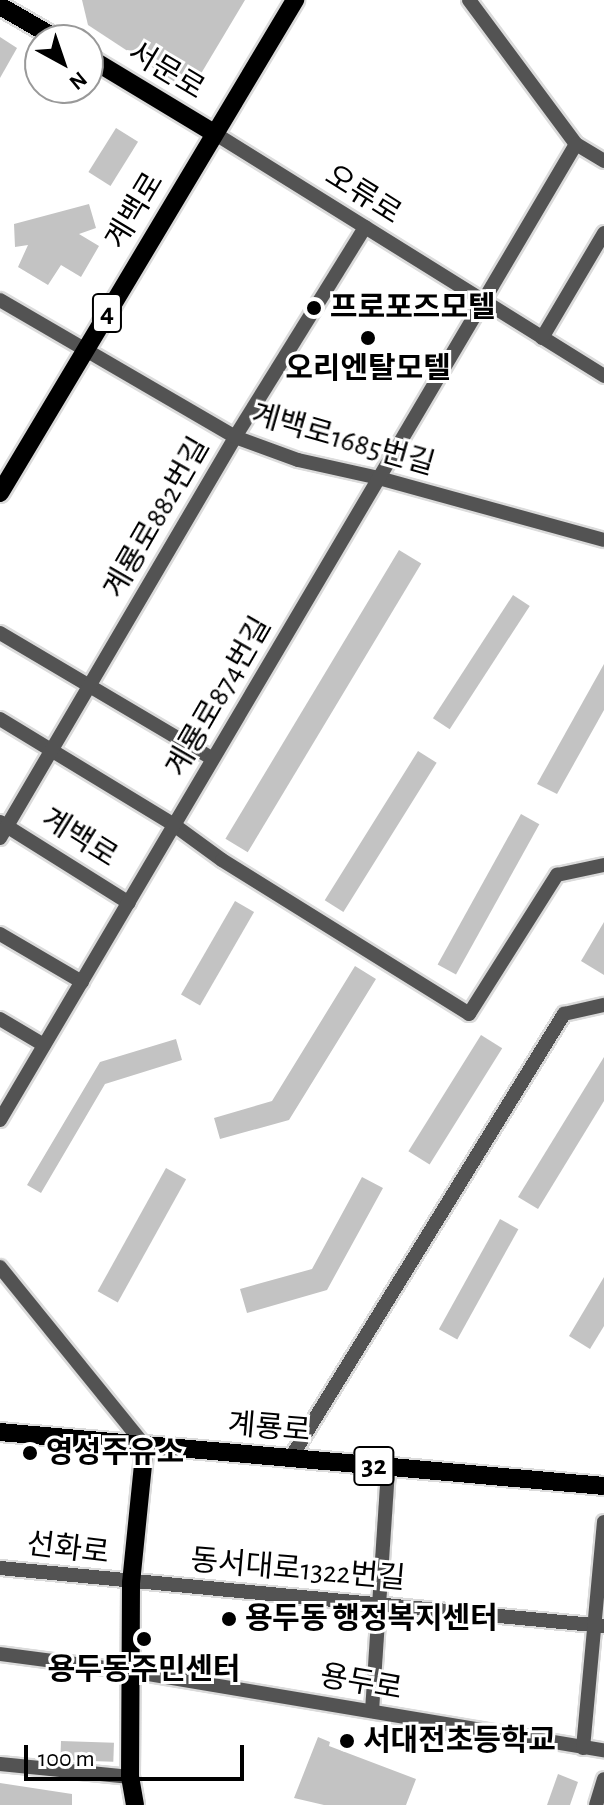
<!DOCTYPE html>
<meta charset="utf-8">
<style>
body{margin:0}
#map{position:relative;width:604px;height:1805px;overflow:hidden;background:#fff;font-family:"Alegreya Sans","Noto Sans KR",sans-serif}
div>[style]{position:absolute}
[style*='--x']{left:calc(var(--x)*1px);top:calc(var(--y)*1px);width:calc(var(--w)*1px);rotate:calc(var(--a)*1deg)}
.building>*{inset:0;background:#c3c3c3;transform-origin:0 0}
.roads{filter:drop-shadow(2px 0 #dbdbdb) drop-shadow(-2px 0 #dbdbdb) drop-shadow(0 2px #dbdbdb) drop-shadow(0 -2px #dbdbdb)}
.minor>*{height:14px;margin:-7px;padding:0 7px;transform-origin:7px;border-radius:7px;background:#535353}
.major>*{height:18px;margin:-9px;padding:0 9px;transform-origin:9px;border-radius:9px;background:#000}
.dots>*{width:22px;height:22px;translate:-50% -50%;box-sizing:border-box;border:4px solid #fff;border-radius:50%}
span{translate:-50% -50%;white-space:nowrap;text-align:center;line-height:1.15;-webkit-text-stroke:6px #fff;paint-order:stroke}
.shield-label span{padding:2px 6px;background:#fff;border:2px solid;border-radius:6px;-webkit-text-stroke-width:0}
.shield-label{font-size:28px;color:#000;font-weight:700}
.street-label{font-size:30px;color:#000}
.poi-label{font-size:30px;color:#000;font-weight:700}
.left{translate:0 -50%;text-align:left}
.north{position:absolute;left:24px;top:24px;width:80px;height:80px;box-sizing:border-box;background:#fff;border:2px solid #999;border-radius:50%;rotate:140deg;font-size:22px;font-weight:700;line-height:32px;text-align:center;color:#000}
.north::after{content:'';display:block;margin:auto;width:28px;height:36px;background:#000;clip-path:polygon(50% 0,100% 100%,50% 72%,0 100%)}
.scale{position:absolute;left:24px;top:1745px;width:220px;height:36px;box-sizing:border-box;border:4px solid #000;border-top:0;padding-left:10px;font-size:24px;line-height:28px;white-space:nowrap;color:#000;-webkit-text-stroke:6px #fff;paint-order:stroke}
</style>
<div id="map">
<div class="building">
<div style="clip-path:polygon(82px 0,245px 0,190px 92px,88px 25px)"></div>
<div style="clip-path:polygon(0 37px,17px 48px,0 78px)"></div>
<div style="left:116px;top:128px;width:26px;height:52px;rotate:32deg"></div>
<div style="clip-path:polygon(89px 204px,96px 228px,79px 234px,99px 246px,81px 277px,61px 265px,48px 285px,18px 267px,28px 245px,15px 247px,14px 224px)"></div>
<div style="left:399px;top:550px;width:26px;height:337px;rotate:31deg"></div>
<div style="left:513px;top:595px;width:20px;height:147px;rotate:33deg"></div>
<div style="clip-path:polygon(604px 664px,604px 710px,557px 794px,537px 784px)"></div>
<div style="left:418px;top:751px;width:22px;height:176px;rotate:32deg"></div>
<div style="left:521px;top:814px;width:21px;height:172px;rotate:29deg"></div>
<div style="left:235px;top:901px;width:22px;height:108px;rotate:30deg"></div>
<div style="clip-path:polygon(604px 922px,604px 975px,581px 961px)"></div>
<div style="clip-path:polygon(355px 966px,376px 979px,289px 1120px,220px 1139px,214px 1118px,272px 1101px)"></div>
<div style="left:481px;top:1035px;width:25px;height:137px;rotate:32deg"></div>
<div style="clip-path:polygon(176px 1039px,182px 1060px,105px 1084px,41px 1193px,27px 1185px,100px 1062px)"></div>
<div style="clip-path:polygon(604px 1057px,604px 1101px,538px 1209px,518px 1197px)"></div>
<div style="left:166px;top:1168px;width:23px;height:141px;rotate:29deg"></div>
<div style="clip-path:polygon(362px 1177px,383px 1188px,327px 1290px,247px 1313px,240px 1289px,312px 1269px)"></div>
<div style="left:500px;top:1219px;width:21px;height:126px;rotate:29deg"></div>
<div style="clip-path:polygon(604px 1277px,604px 1326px,590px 1349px,569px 1336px)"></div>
<div style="clip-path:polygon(318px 1737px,330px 1742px,329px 1746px,416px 1779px,406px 1805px,324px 1805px,294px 1798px)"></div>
<div style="left:61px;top:1741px;width:53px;height:19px;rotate:2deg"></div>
<div style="clip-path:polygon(558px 1774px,578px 1782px,570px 1805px,547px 1805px)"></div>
<div style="clip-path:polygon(0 1783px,72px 1794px,72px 1805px,0 1805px)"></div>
</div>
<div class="roads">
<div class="minor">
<div style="--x:469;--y:0;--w:179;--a:53.4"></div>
<div style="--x:576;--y:144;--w:33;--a:31"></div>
<div style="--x:214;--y:133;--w:460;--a:31.9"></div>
<div style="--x:0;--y:300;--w:272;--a:30.2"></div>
<div style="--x:235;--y:437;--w:67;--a:20.1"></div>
<div style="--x:298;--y:460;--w:83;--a:12.5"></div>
<div style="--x:379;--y:478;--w:233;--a:15.4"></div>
<div style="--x:542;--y:338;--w:122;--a:-59.4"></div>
<div style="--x:0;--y:633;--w:247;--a:30.6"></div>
<div style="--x:0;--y:719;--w:204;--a:31.3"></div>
<div style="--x:174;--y:825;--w:59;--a:36.1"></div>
<div style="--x:222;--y:860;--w:291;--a:31.9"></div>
<div style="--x:469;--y:1014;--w:165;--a:-57.7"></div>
<div style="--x:557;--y:875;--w:48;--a:-12"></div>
<div style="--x:0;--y:822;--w:152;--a:32.1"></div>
<div style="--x:0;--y:838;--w:465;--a:-59.6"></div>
<div style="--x:235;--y:437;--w:247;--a:-58.2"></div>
<div style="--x:0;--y:934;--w:95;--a:30.3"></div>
<div style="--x:0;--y:1019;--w:51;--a:30.6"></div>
<div style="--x:0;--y:1120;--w:1133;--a:-59.45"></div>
<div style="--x:0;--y:1267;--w:230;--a:51"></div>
<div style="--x:290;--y:1459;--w:523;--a:-58.38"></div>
<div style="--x:564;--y:1014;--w:41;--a:-12.7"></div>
<div style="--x:0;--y:1568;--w:607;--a:5.49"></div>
<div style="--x:0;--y:1654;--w:131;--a:7.5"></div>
<div style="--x:130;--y:1671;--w:481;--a:9.5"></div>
<div style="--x:372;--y:1711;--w:245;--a:-86.2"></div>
<div style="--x:583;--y:1748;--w:227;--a:-84.7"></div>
<div style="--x:0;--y:1764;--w:131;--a:5.7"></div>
<div style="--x:596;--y:1805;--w:27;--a:-73"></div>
</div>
<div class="major">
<div style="--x:0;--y:6;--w:68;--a:30"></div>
<div style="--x:88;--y:57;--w:147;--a:31.1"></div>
<div style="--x:0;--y:493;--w:575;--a:-59.1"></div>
<div style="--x:0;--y:1432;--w:606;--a:5.11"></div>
<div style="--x:135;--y:1805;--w:28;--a:-100"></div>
<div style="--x:130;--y:1777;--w:194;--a:-89.7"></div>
<div style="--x:131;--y:1583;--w:138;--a:-84.2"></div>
</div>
</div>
<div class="dots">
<div style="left:314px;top:308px;background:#000"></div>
<div style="left:368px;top:338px;background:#000"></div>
<div style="left:30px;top:1453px;background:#000"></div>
<div style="left:229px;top:1619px;background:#000"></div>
<div style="left:144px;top:1639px;background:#000"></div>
<div style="left:347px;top:1741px;background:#000"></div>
</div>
<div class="shield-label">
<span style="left:107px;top:313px">4</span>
<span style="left:374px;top:1466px">32</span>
</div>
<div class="street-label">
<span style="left:166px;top:71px;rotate:31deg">서문로</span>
<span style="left:363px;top:195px;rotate:32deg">오류로</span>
<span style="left:135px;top:211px;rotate:-59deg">계백로</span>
<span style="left:343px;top:440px;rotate:16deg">계백로1685번길</span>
<span style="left:157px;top:518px;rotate:-60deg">계룡로882번길</span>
<span style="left:219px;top:697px;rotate:-60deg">계룡로874번길</span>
<span style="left:79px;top:838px;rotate:32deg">계백로</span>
<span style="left:269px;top:1428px;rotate:5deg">계룡로</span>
<span style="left:68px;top:1549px;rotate:7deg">선화로</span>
<span style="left:298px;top:1570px;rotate:5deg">동서대로1322번길</span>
<span style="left:361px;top:1683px;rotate:10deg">용두로</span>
</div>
<div class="poi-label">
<span class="left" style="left:330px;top:308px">프로포즈모텔</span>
<span style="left:368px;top:369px">오리엔탈모텔</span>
<span class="left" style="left:46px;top:1453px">영성주유소</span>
<span class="left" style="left:245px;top:1619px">용두동 행정복지센터</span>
<span style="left:144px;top:1670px">용두동주민센터</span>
<span class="left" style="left:363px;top:1741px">서대전초등학교</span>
</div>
<div class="north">N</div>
<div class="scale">100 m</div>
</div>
